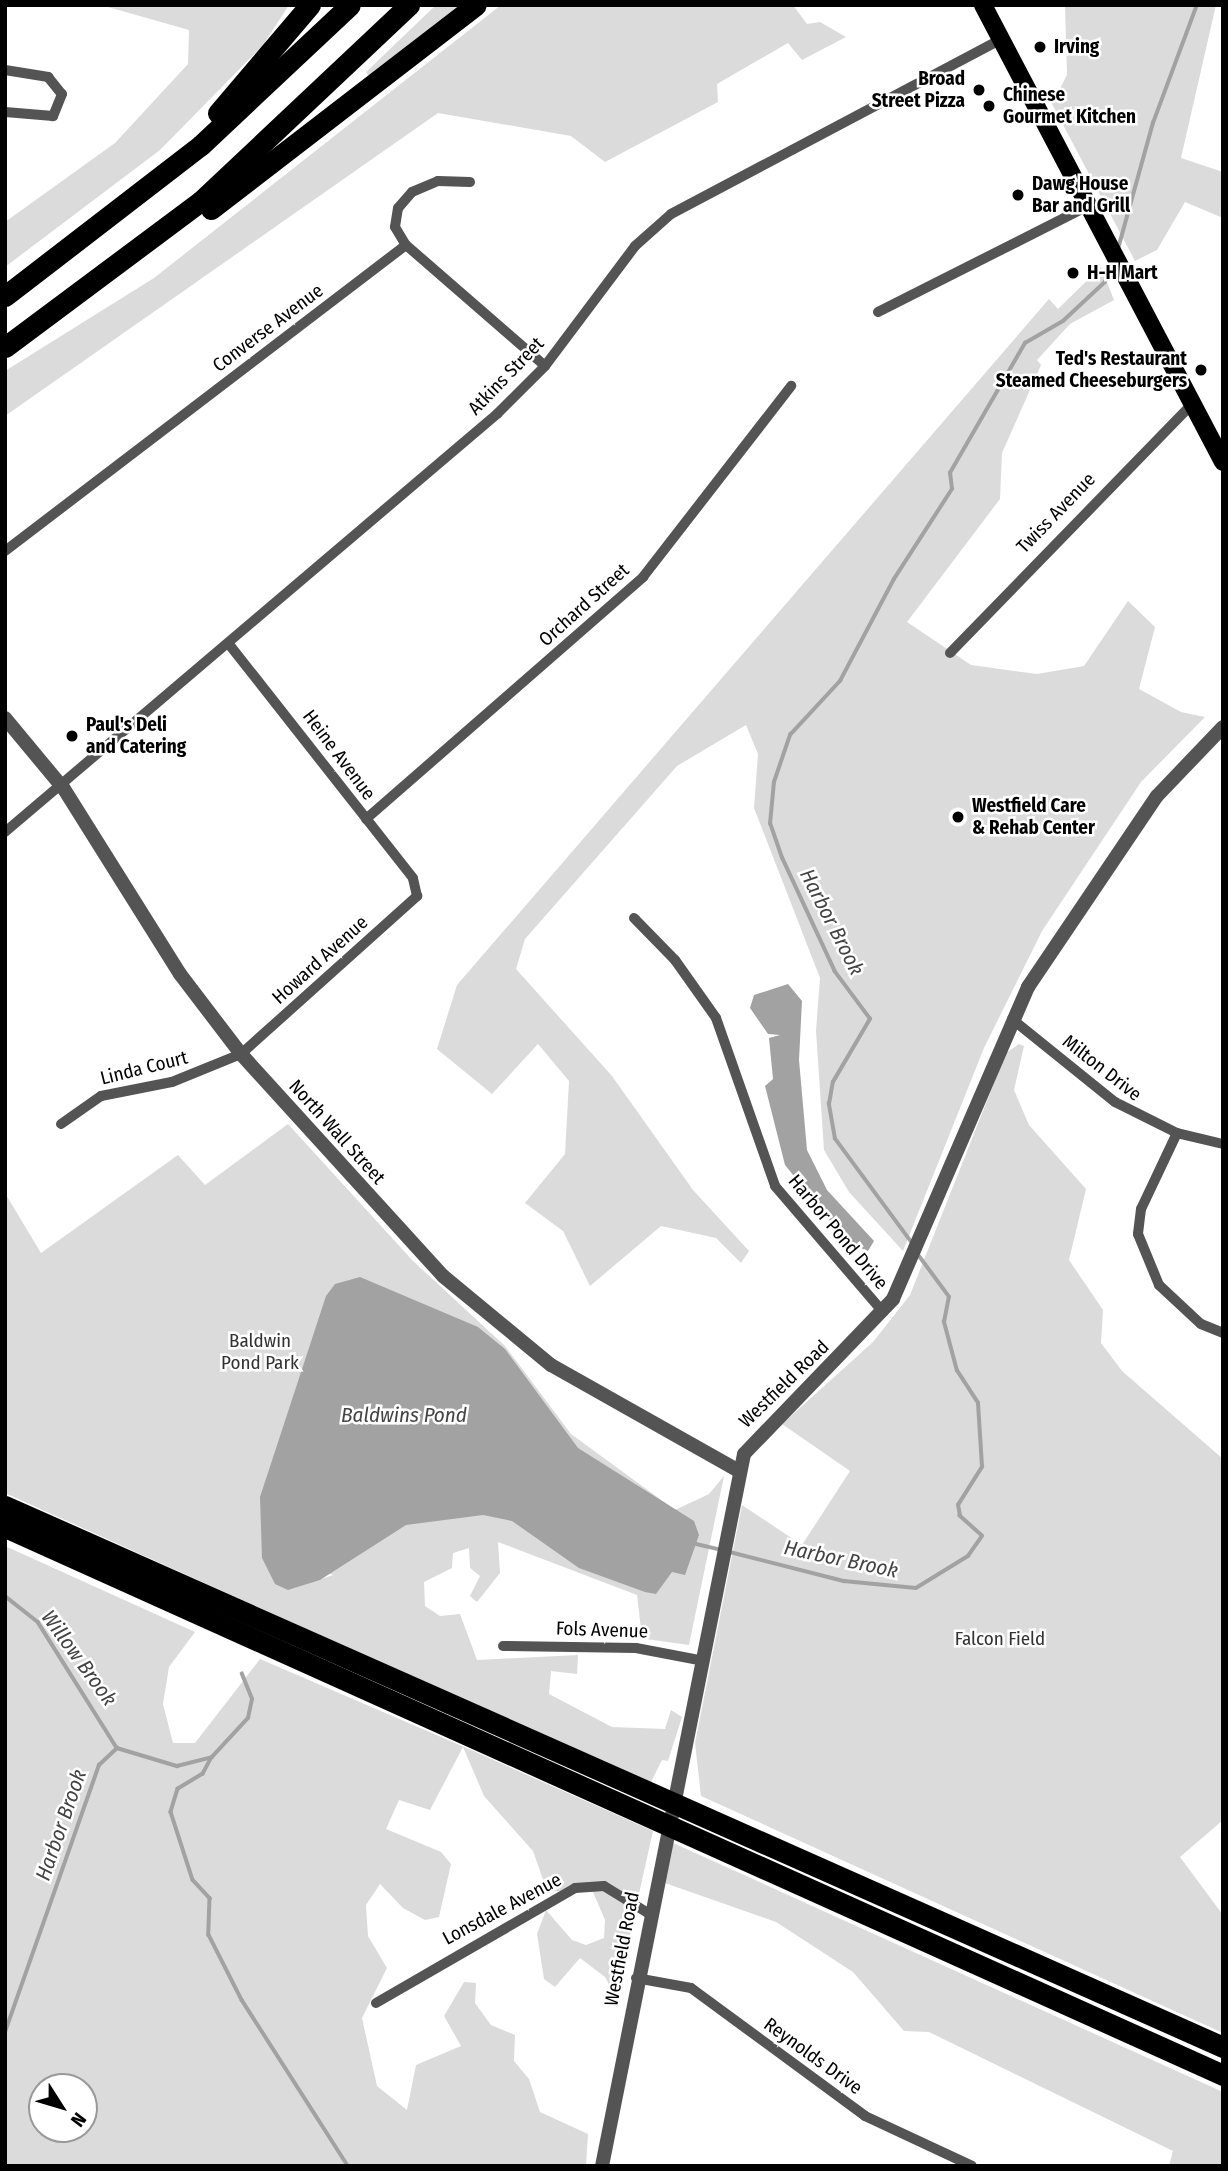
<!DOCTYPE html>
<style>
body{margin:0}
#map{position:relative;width:1228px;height:2171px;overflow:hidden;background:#fff;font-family:"Fira Sans Condensed",sans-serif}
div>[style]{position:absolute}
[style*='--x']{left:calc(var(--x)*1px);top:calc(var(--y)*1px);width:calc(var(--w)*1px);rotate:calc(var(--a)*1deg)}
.green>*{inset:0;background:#dbdbdb}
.water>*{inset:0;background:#a2a2a2}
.stream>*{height:3.5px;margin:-1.75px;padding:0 1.75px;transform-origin:1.75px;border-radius:1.75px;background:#a2a2a2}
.minor>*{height:10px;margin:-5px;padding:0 5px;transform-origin:5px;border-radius:5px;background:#545454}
.tertiary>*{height:14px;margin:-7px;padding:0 7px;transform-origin:7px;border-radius:7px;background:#545454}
.primary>*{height:18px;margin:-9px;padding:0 9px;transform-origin:9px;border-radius:9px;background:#000}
.motorway>*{height:21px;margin:-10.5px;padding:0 10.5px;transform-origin:10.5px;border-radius:10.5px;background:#000}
.dots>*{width:19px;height:19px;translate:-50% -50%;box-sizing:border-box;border:4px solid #fff;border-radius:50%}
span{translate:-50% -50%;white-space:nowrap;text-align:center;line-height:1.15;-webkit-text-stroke:5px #fff;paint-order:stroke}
.poi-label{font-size:19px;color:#000;font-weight:700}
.left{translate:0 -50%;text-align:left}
.right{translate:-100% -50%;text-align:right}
.street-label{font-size:19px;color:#000}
.park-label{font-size:19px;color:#323232}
.water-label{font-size:21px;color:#434343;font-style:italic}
.frame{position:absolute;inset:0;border:7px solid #000;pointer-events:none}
.north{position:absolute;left:28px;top:2073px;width:70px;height:70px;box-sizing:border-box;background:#fff;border:2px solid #999;border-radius:50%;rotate:127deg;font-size:19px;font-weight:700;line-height:28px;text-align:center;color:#000}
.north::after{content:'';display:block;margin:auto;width:24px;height:32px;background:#000;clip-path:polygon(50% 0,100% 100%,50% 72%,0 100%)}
</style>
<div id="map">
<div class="green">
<div style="clip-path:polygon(101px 5px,289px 5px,263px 45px,160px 150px,5px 267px,5px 222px,115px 143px,188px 64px,189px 30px)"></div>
<div style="clip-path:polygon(436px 5px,465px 5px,371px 79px,366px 72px)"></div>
<div style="clip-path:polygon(501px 5px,793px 5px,807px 24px,820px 22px,846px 37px,802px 60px,788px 43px,717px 84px,718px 102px,605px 162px,571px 136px,438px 113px,5px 416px,5px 371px,154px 278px)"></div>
<div style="clip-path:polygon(1065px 5px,1216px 5px,1181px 158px,1223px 172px,1223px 218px,1185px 202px,1157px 250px,1135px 261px,1052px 104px,1067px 75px)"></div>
<div style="clip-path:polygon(1101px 267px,1114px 300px,1070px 324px,1037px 360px,1041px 365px,1002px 453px,1000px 499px,907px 622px,971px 665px,1037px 674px,1084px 666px,1128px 601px,1155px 627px,1139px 689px,1181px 712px,1205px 717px,1141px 782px,1042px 931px,984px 1048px,903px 1251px,849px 1192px,824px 1150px,816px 1031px,820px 978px,754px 808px,758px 754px,746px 725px,677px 766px,525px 939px,516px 969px,612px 1076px,693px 1190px,749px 1251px,741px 1263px,716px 1238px,661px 1226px,590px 1286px,563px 1231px,525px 1203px,565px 1154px,569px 1081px,538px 1044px,492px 1094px,437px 1049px,457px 985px,1049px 299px,1058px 309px)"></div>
<div style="clip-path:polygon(1019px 1044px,1024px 1046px,1014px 1090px,1029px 1125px,1086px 1189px,1069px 1260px,1103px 1310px,1101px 1343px,1122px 1371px,1223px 1459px,1223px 1820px,1180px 1857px,1223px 1915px,1223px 2033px,701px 1796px,695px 1743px,742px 1505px,802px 1545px,850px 1471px,782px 1424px,873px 1342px,910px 1295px,1006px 1053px)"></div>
<div style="clip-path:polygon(evenodd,288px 1124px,413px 1261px,505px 1346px,571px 1434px,675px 1510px,709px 1494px,724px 1476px,689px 1645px,646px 1639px,651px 1633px,641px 1629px,637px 1595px,498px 1542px,500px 1573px,477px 1602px,470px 1596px,480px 1576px,470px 1568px,469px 1548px,453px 1553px,452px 1568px,424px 1582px,425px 1606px,440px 1616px,460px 1614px,477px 1660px,578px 1655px,577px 1674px,551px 1671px,549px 1694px,612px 1727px,665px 1729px,671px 1710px,682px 1717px,668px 1761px,662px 1760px,650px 1784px,5px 1493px,5px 1193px,41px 1253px,178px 1155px,205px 1185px,288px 1124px,262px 1542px,333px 1575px,294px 1588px,277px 1581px,262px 1542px)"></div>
<div style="clip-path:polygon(evenodd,5px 1546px,195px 1632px,169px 1667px,163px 1704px,173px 1743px,195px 1743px,260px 1659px,462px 1746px,653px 1831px,616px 1997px,605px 1977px,580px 1958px,555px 1987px,544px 1979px,537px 1934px,546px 1910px,572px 1940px,586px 1945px,604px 1938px,605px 1920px,593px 1892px,547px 1891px,533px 1851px,484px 1796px,463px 1747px,430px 1810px,399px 1800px,386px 1829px,441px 1852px,451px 1864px,439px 1917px,425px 1920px,403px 1908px,380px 1884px,366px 1905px,368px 1936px,387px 1968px,362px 2018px,377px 2086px,407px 2110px,416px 2065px,461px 2046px,444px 2016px,464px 1982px,476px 1983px,475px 2003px,491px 2025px,515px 2035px,514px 2061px,529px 2079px,540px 2112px,588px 2134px,586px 2166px,5px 2166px,5px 1546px,42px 2087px,84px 2087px,84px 2129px,42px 2129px,42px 2087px)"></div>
<div style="clip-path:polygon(671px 1842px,1223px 2092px,1223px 2166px,1169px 2166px,1173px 2151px,929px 2032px,904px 2031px,853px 1972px,776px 1922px,662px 1882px)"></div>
</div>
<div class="water">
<div style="clip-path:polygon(788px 984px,802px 1001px,799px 1060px,807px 1150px,827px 1190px,874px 1241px,868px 1251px,847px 1242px,785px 1165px,765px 1086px,773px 1079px,769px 1038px,780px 1035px,768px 1034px,750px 1008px,754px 995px)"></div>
<div style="clip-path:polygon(360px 1277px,478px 1327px,505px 1349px,578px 1448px,694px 1521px,699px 1535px,685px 1575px,672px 1572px,656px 1594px,645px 1592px,579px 1568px,512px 1521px,483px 1515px,406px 1525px,320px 1580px,288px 1590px,275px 1584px,262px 1558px,260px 1497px,326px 1296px,335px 1284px)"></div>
</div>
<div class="stream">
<div style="--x:1118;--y:249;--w:131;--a:-74.5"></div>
<div style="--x:1153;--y:123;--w:126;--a:-69.6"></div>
<div style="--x:911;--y:1242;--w:128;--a:-126.4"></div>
<div style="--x:835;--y:1139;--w:36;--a:-100"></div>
<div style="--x:829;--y:1104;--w:22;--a:-80"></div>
<div style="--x:833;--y:1082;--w:73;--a:-59.6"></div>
<div style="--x:870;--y:1019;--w:59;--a:-126.7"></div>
<div style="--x:835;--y:972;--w:126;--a:-114.9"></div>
<div style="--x:782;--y:858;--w:36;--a:-109"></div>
<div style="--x:770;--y:824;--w:42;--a:-84.6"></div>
<div style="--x:774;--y:782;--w:50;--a:-71.2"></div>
<div style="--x:790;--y:735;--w:74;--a:-47.2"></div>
<div style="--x:840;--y:681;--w:115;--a:-62.1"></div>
<div style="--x:894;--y:579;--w:107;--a:-57.2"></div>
<div style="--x:952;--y:489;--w:16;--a:-97"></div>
<div style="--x:950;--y:473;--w:150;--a:-60"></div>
<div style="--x:1025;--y:343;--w:44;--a:-30.1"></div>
<div style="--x:1063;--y:321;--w:57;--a:-42.9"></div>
<div style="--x:1105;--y:282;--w:21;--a:-67"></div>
<div style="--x:692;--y:1543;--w:31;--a:13"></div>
<div style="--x:730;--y:1552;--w:118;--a:14.3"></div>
<div style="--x:844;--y:1581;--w:72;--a:5.6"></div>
<div style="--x:916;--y:1588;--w:61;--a:-31.6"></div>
<div style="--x:968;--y:1556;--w:24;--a:-55"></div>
<div style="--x:982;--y:1536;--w:30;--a:-138"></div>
<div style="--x:960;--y:1516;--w:11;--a:-100"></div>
<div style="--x:958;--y:1505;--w:45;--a:-57.7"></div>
<div style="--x:982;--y:1467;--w:64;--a:-93.6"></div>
<div style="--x:978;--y:1403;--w:38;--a:-123"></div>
<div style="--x:957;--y:1371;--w:51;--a:-104.9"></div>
<div style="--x:944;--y:1322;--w:25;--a:-79"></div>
<div style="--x:949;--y:1297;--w:52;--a:-126.4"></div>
<div style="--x:5;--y:1596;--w:42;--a:38.2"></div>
<div style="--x:38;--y:1622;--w:149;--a:57.9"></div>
<div style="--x:211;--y:1759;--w:17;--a:118"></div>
<div style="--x:203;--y:1774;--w:29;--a:149"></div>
<div style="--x:178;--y:1789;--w:24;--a:107"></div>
<div style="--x:171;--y:1812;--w:71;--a:72.1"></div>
<div style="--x:193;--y:1880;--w:25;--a:47"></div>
<div style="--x:210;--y:1898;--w:37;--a:92"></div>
<div style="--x:209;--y:1935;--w:73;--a:63.1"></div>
<div style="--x:242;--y:2000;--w:197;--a:57.4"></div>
<div style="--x:5;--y:2032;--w:283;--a:-70.6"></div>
<div style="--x:99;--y:1765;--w:25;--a:-43"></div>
<div style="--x:117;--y:1748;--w:63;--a:16.7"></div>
<div style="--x:177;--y:1766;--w:36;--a:-14"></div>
<div style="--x:212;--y:1757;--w:53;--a:-47.3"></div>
<div style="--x:248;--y:1718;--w:19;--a:-78"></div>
<div style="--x:252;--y:1699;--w:27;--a:-112"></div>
<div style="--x:5;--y:2165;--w:2;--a:27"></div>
</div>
<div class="minor">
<div style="--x:5;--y:70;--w:44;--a:9.2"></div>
<div style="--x:48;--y:77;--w:22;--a:51"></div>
<div style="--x:62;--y:94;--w:24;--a:112"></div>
<div style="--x:53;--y:116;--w:48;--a:-175.2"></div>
<div style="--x:470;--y:182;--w:32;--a:-178"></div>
<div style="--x:438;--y:181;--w:28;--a:157"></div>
<div style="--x:412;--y:192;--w:21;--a:131"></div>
<div style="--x:398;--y:208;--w:19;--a:99"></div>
<div style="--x:395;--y:227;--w:21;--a:59"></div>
<div style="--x:406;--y:245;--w:184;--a:41"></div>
<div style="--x:878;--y:312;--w:235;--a:-26.8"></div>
<div style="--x:5;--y:551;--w:504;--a:-37.35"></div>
<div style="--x:950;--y:653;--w:349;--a:-45.8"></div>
<div style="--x:366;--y:819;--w:368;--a:-41.1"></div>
<div style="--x:643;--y:577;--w:242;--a:-52.2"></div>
<div style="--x:5;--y:832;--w:646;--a:-40.35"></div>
<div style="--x:497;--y:414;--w:68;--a:-45"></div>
<div style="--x:545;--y:366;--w:150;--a:-53.1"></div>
<div style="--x:635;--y:246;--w:48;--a:-41.6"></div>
<div style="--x:671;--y:214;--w:374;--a:-27.9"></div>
<div style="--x:634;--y:918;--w:59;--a:45.7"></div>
<div style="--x:675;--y:960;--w:71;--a:54.7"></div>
<div style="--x:716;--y:1018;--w:178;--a:70.6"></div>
<div style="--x:775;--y:1186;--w:166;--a:49.4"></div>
<div style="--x:1012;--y:1019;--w:132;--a:38.9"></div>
<div style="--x:1115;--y:1102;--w:69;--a:26.6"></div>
<div style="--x:61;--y:1124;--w:49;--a:-35"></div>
<div style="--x:101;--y:1096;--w:72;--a:-11.2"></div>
<div style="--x:172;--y:1082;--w:74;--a:-22.1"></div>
<div style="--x:241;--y:1054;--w:237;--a:-41.9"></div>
<div style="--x:417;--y:896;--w:18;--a:-103"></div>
<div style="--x:413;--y:878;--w:298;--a:-128.2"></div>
<div style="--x:1223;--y:1144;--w:47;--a:-166.6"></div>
<div style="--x:1177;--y:1133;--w:84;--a:115.3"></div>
<div style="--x:1141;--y:1209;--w:25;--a:97"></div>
<div style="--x:1138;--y:1234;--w:55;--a:67.6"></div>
<div style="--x:1159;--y:1285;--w:57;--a:42.9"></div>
<div style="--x:1201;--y:1324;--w:24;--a:22"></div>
<div style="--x:503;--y:1646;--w:133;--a:0.9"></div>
<div style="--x:636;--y:1648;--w:64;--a:10.8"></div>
<div style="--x:636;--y:1978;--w:56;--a:10.3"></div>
<div style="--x:691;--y:1988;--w:216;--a:36.3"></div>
<div style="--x:865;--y:2116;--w:118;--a:25"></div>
<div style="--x:376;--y:2003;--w:230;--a:-30"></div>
<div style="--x:575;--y:1888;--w:29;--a:-4"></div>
<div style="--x:604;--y:1886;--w:52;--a:31.5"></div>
</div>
<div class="tertiary">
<div style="--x:5;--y:718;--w:92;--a:50.3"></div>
<div style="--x:64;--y:789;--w:218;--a:57.9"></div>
<div style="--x:180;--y:974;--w:101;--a:52.7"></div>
<div style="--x:241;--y:1054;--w:300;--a:47.7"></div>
<div style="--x:443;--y:1276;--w:140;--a:39.5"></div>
<div style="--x:551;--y:1365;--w:216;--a:29.4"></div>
<div style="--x:602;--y:2166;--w:726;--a:-78.72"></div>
<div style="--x:744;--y:1454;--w:215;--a:-46.1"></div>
<div style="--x:893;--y:1299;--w:340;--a:-66.6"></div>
<div style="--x:1028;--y:987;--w:230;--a:-56"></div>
<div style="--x:1157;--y:796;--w:95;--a:-46.3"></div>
</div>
<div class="primary">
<div style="--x:983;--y:5;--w:516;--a:62.29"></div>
</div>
<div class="motorway">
<div style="--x:218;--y:113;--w:142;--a:-49.6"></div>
<div style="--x:211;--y:209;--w:334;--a:-37.6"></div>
<div style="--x:5;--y:296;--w:247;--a:-37.6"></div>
<div style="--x:201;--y:145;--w:204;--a:-43.2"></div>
<div style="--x:5;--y:347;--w:244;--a:-36.7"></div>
<div style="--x:201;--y:201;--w:286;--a:-43.3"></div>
<div style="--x:5;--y:1506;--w:1333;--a:23.95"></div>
<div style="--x:5;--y:1527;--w:1336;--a:24.22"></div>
</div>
<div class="dots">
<div style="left:1040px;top:47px;background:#000"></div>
<div style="left:979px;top:90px;background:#000"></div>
<div style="left:989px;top:106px;background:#000"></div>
<div style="left:1018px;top:195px;background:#000"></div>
<div style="left:1073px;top:273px;background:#000"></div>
<div style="left:1201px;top:370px;background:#000"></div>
<div style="left:72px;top:736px;background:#000"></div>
<div style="left:958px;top:817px;background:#000"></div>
</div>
<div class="poi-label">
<span class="left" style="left:1054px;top:47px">Irving</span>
<span class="right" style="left:965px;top:90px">Broad<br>Street Pizza</span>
<span class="left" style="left:1003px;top:106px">Chinese<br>Gourmet Kitchen</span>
<span class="left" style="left:1032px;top:195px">Dawg House<br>Bar and Grill</span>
<span class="left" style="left:1087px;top:273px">H-H Mart</span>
<span class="right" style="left:1187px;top:370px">Ted's Restaurant<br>Steamed Cheeseburgers</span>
<span class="left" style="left:86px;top:736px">Paul's Deli<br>and Catering</span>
<span class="left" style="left:972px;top:817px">Westfield Care<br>&amp; Rehab Center</span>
</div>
<div class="street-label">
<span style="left:268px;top:328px;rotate:-37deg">Converse Avenue</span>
<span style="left:506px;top:376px;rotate:-46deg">Atkins Street</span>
<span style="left:1056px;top:513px;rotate:-46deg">Twiss Avenue</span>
<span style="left:584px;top:605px;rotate:-42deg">Orchard Street</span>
<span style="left:339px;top:755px;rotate:53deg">Heine Avenue</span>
<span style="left:320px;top:960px;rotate:-42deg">Howard Avenue</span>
<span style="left:144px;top:1068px;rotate:-14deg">Linda Court</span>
<span style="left:1102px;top:1068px;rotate:38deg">Milton Drive</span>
<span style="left:337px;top:1132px;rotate:48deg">North Wall Street</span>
<span style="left:838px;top:1232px;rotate:50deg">Harbor Pond Drive</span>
<span style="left:784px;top:1384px;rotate:-44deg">Westfield Road</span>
<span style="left:602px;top:1630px;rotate:2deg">Fols Avenue</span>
<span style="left:502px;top:1909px;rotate:-28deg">Lonsdale Avenue</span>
<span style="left:622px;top:1949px;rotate:-79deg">Westfield Road</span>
<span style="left:813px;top:2056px;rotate:36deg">Reynolds Drive</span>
</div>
<div class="park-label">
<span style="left:260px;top:1352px">Baldwin<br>Pond Park</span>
<span style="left:1000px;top:1639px">Falcon Field</span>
</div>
<div class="water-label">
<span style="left:832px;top:922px;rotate:63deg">Harbor Brook</span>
<span style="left:404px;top:1415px">Baldwins Pond</span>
<span style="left:841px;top:1559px;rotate:12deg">Harbor Brook</span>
<span style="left:79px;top:1658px;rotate:54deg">Willow Brook</span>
<span style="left:61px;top:1825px;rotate:-71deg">Harbor Brook</span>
</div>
<div class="frame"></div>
<div class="north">N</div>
</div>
